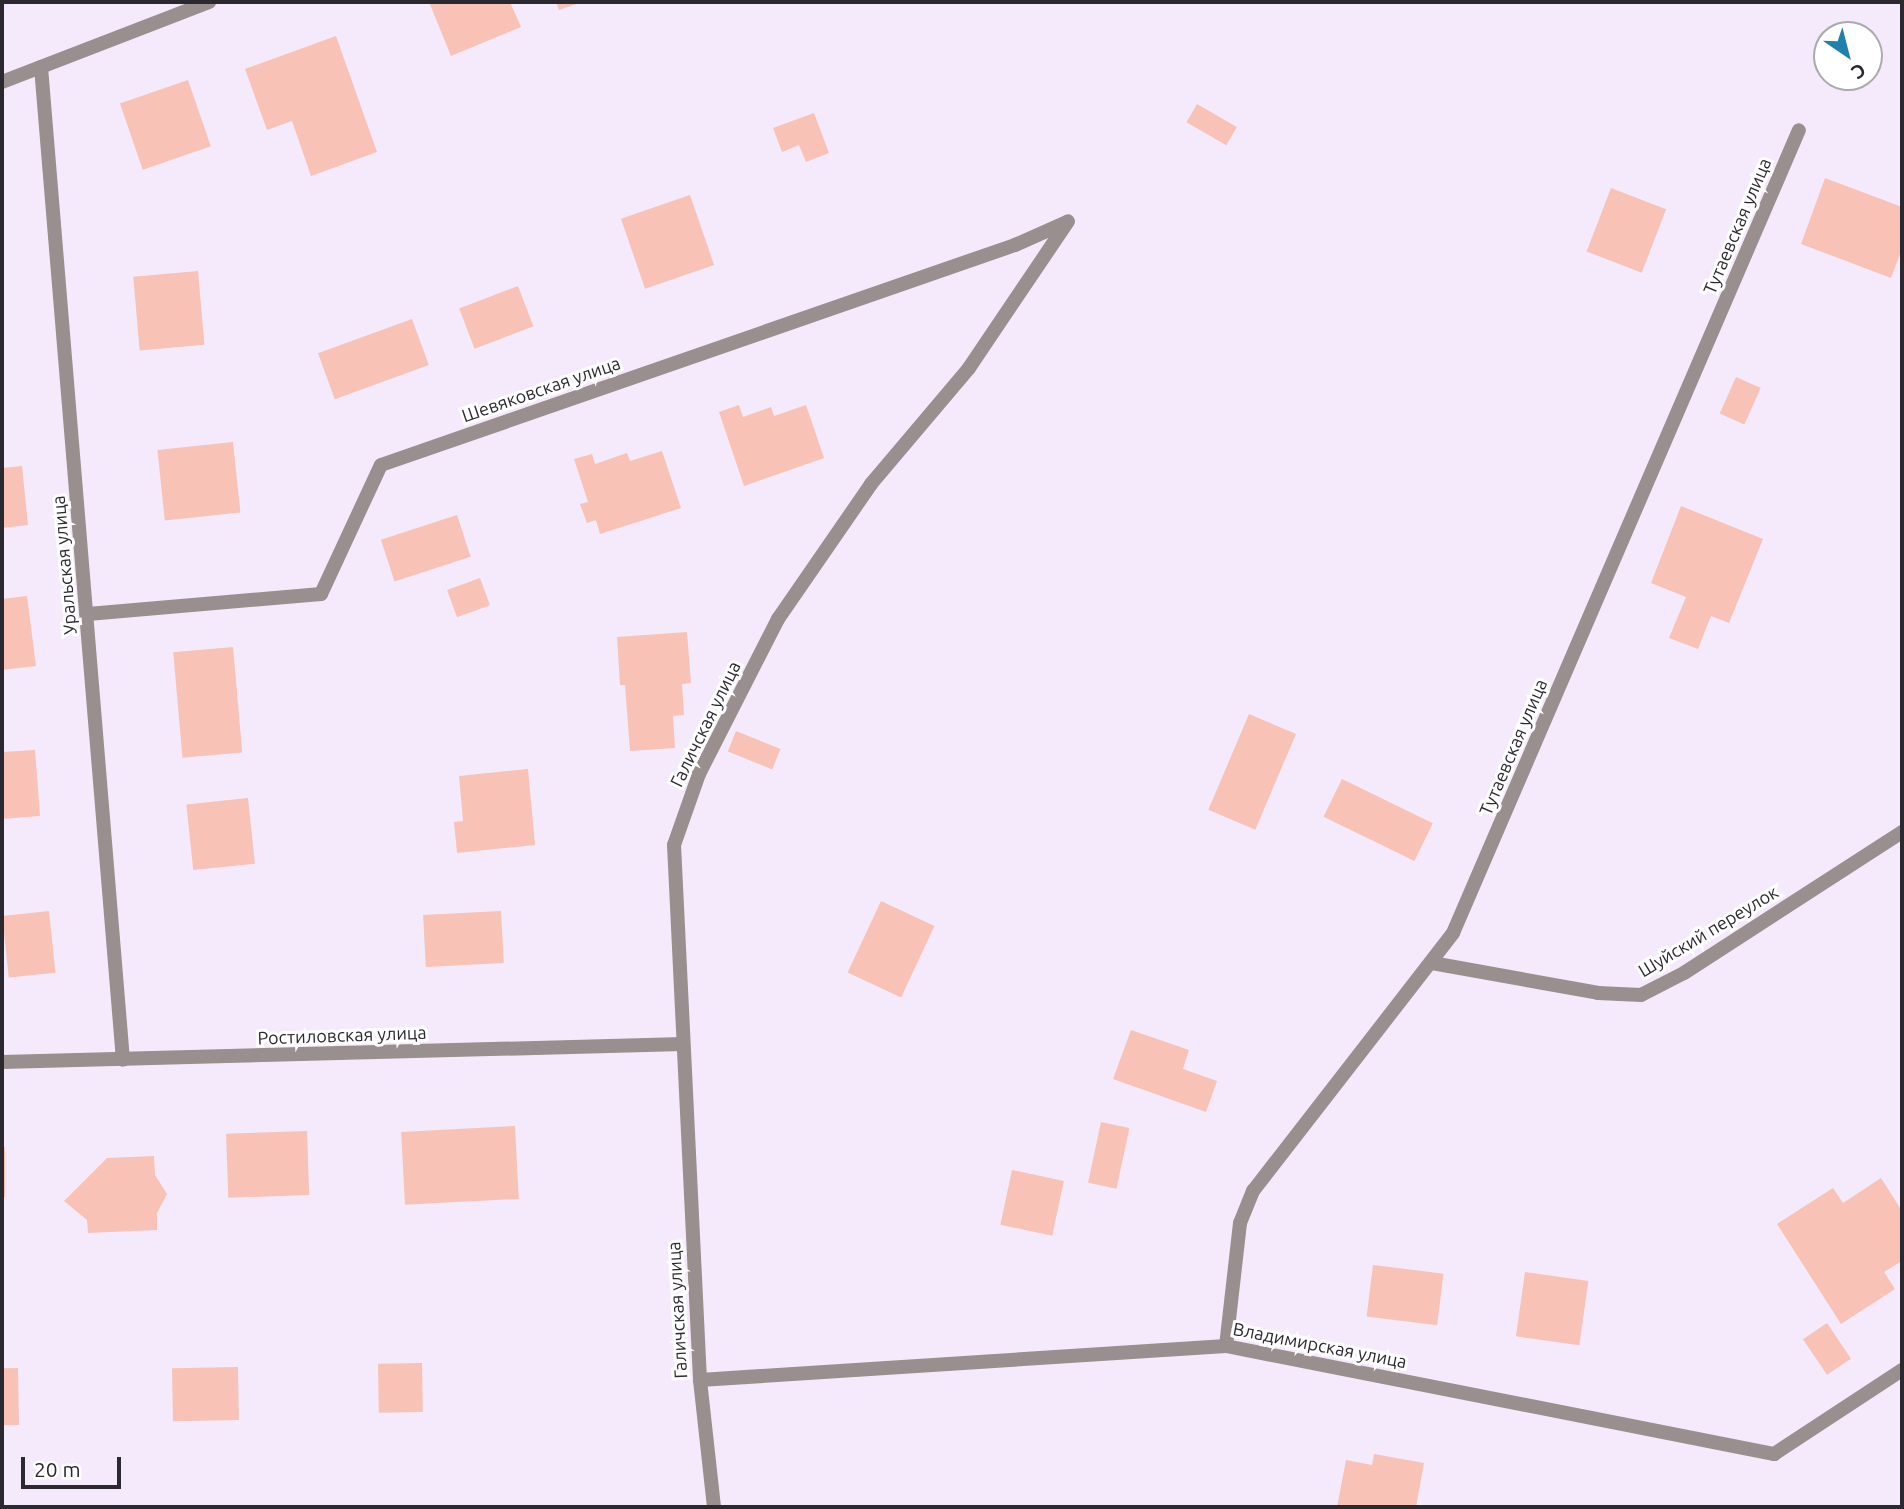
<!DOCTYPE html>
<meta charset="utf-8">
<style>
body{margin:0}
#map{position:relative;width:1904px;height:1509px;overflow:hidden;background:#f4eafc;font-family:Ubuntu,sans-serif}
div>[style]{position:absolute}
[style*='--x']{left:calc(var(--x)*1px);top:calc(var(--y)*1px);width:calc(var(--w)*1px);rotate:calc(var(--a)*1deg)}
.building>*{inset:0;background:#f8c2b6;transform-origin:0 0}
.street>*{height:14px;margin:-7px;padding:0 7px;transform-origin:7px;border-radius:7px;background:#998f8f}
span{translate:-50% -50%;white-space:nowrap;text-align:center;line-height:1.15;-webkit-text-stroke:6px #fff;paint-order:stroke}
.street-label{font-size:18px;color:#2b282f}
.frame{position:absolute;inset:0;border:4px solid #2b282f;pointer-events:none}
.north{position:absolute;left:1813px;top:21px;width:70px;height:70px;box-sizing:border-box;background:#fff;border:2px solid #aaa9ac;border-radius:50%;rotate:145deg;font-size:19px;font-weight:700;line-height:28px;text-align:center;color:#2b282f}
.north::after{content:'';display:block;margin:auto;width:24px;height:32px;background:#2181ad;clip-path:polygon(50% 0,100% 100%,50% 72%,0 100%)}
.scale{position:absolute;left:21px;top:1457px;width:100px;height:32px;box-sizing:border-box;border:4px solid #2b282f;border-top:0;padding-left:9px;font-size:21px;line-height:24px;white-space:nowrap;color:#2b282f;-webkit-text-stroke:5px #fff;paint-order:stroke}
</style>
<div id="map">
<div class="building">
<div style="clip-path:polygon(429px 2px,510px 2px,521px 27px,451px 56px)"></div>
<div style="clip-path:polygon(556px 2px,582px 2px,559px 10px)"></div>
<div style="clip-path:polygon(336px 36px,377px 152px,311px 176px,292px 121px,267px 130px,245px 69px)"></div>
<div style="left:188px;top:80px;width:70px;height:72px;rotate:71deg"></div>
<div style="left:1197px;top:104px;width:46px;height:21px;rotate:30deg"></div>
<div style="clip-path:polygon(814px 113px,829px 153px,806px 162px,799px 145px,782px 152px,773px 128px)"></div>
<div style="clip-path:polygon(1825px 178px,1902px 207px,1902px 249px,1891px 278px,1801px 244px)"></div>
<div style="left:1611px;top:188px;width:59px;height:68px;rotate:21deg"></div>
<div style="left:690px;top:195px;width:74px;height:73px;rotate:71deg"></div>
<div style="left:198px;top:271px;width:74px;height:65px;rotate:85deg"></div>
<div style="left:518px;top:286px;width:43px;height:63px;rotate:69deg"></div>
<div style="left:412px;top:319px;width:49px;height:100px;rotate:70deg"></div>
<div style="left:1736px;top:377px;width:27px;height:40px;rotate:24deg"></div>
<div style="clip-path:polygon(739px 405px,743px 417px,771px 407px,774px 416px,806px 405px,824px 458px,744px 486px,719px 412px)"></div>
<div style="left:233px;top:442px;width:71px;height:76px;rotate:84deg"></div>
<div style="clip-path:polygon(662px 451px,681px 508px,600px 534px,596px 520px,587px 523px,580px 504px,588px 502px,574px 459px,592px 454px,595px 464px,627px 453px,630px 461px)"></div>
<div style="clip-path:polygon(22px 466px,28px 525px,2px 528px,2px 468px)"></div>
<div style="clip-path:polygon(1681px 506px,1763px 539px,1729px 623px,1711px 616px,1698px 649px,1669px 638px,1686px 597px,1651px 583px)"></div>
<div style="left:457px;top:515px;width:44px;height:80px;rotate:72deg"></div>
<div style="left:480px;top:578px;width:29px;height:35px;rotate:70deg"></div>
<div style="clip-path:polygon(27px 596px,36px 666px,2px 670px,2px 599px)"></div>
<div style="clip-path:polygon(687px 632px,691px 683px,682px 684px,684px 715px,673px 716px,675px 748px,630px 751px,625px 685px,620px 685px,617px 637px)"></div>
<div style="left:233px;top:647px;width:106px;height:60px;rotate:85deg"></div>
<div style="left:1249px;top:714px;width:51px;height:104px;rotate:23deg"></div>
<div style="left:736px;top:731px;width:48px;height:22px;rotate:22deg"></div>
<div style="clip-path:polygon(35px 750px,40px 816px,2px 819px,2px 752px)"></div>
<div style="clip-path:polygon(528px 769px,535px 845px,457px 853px,454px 822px,463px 821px,459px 776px)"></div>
<div style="left:1342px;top:779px;width:101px;height:42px;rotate:26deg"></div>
<div style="left:248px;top:798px;width:66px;height:62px;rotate:84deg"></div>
<div style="left:881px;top:901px;width:59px;height:79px;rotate:25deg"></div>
<div style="left:49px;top:911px;width:62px;height:47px;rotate:84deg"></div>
<div style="left:501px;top:911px;width:52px;height:78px;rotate:87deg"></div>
<div style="clip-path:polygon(1131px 1030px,1189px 1050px,1183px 1069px,1217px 1081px,1206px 1112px,1113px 1079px)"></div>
<div style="left:1101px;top:1122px;width:29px;height:62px;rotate:12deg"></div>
<div style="left:515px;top:1126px;width:73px;height:114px;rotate:87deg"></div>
<div style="left:307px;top:1131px;width:64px;height:81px;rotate:88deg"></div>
<div style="left:2px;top:1147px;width:3px;height:50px"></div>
<div style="clip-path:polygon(154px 1156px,155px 1175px,167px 1194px,157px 1213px,157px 1230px,88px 1233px,87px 1220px,64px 1201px,107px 1158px)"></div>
<div style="left:1012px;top:1170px;width:53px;height:56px;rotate:12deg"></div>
<div style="clip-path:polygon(1881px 1178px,1902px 1211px,1902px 1261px,1884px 1272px,1895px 1289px,1841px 1324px,1777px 1224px,1833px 1188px,1843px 1203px)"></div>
<div style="left:1373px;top:1265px;width:71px;height:52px;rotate:7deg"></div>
<div style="left:1525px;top:1272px;width:64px;height:65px;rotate:8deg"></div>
<div style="left:1827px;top:1323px;width:43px;height:29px;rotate:56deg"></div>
<div style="left:422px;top:1363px;width:49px;height:44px;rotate:89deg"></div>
<div style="left:238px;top:1367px;width:53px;height:66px;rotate:89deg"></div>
<div style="left:18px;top:1368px;width:57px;height:16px;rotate:89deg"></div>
<div style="clip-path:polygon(1374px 1454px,1424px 1463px,1416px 1507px,1337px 1507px,1346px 1460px,1372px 1465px)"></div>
</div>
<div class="street">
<div style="--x:41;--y:67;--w:996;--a:85.28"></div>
<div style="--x:2;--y:82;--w:222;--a:-21.1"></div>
<div style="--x:88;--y:614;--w:234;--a:-4.9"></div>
<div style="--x:321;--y:594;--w:142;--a:-65.1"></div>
<div style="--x:381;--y:465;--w:671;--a:-19.14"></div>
<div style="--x:1015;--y:245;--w:57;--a:-23.9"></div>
<div style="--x:1432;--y:963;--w:169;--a:10.2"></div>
<div style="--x:1598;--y:993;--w:43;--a:2.7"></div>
<div style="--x:1641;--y:995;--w:48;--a:-27.1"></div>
<div style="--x:1684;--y:973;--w:260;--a:-32.9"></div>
<div style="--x:2;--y:1062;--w:681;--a:-1.51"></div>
<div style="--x:1226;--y:1346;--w:124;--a:-83.5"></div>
<div style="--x:1240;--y:1223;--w:35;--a:-68"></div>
<div style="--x:1253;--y:1191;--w:326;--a:-52.2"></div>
<div style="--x:1453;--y:933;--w:874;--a:-66.69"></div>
<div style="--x:700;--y:1380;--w:527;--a:-3.7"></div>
<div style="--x:1226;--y:1346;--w:559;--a:11.15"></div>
<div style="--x:1774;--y:1454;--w:153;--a:-33.3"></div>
<div style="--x:714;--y:1507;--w:128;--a:-96.3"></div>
<div style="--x:700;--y:1380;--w:536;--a:-92.78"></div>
<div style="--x:674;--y:845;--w:75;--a:-70.6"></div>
<div style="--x:699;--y:774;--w:174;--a:-63"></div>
<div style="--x:778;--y:619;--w:164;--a:-55.4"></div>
<div style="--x:871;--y:484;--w:152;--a:-49.8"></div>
<div style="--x:969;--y:368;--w:177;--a:-56"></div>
</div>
<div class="street-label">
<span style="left:1737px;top:226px;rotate:-67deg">Тутаевская улица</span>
<span style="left:541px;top:389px;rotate:-19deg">Шевяковская улица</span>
<span style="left:64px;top:565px;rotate:-95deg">Уральская улица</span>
<span style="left:705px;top:724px;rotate:-64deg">Галичская улица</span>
<span style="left:1513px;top:747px;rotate:-67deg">Тутаевская улица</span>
<span style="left:1708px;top:931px;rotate:-31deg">Шуйский переулок</span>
<span style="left:342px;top:1035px;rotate:-2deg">Ростиловская улица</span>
<span style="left:677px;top:1310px;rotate:-93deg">Галичская улица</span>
<span style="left:1320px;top:1345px;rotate:11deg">Владимирская улица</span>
</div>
<div class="frame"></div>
<div class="north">С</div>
<div class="scale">20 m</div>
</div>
